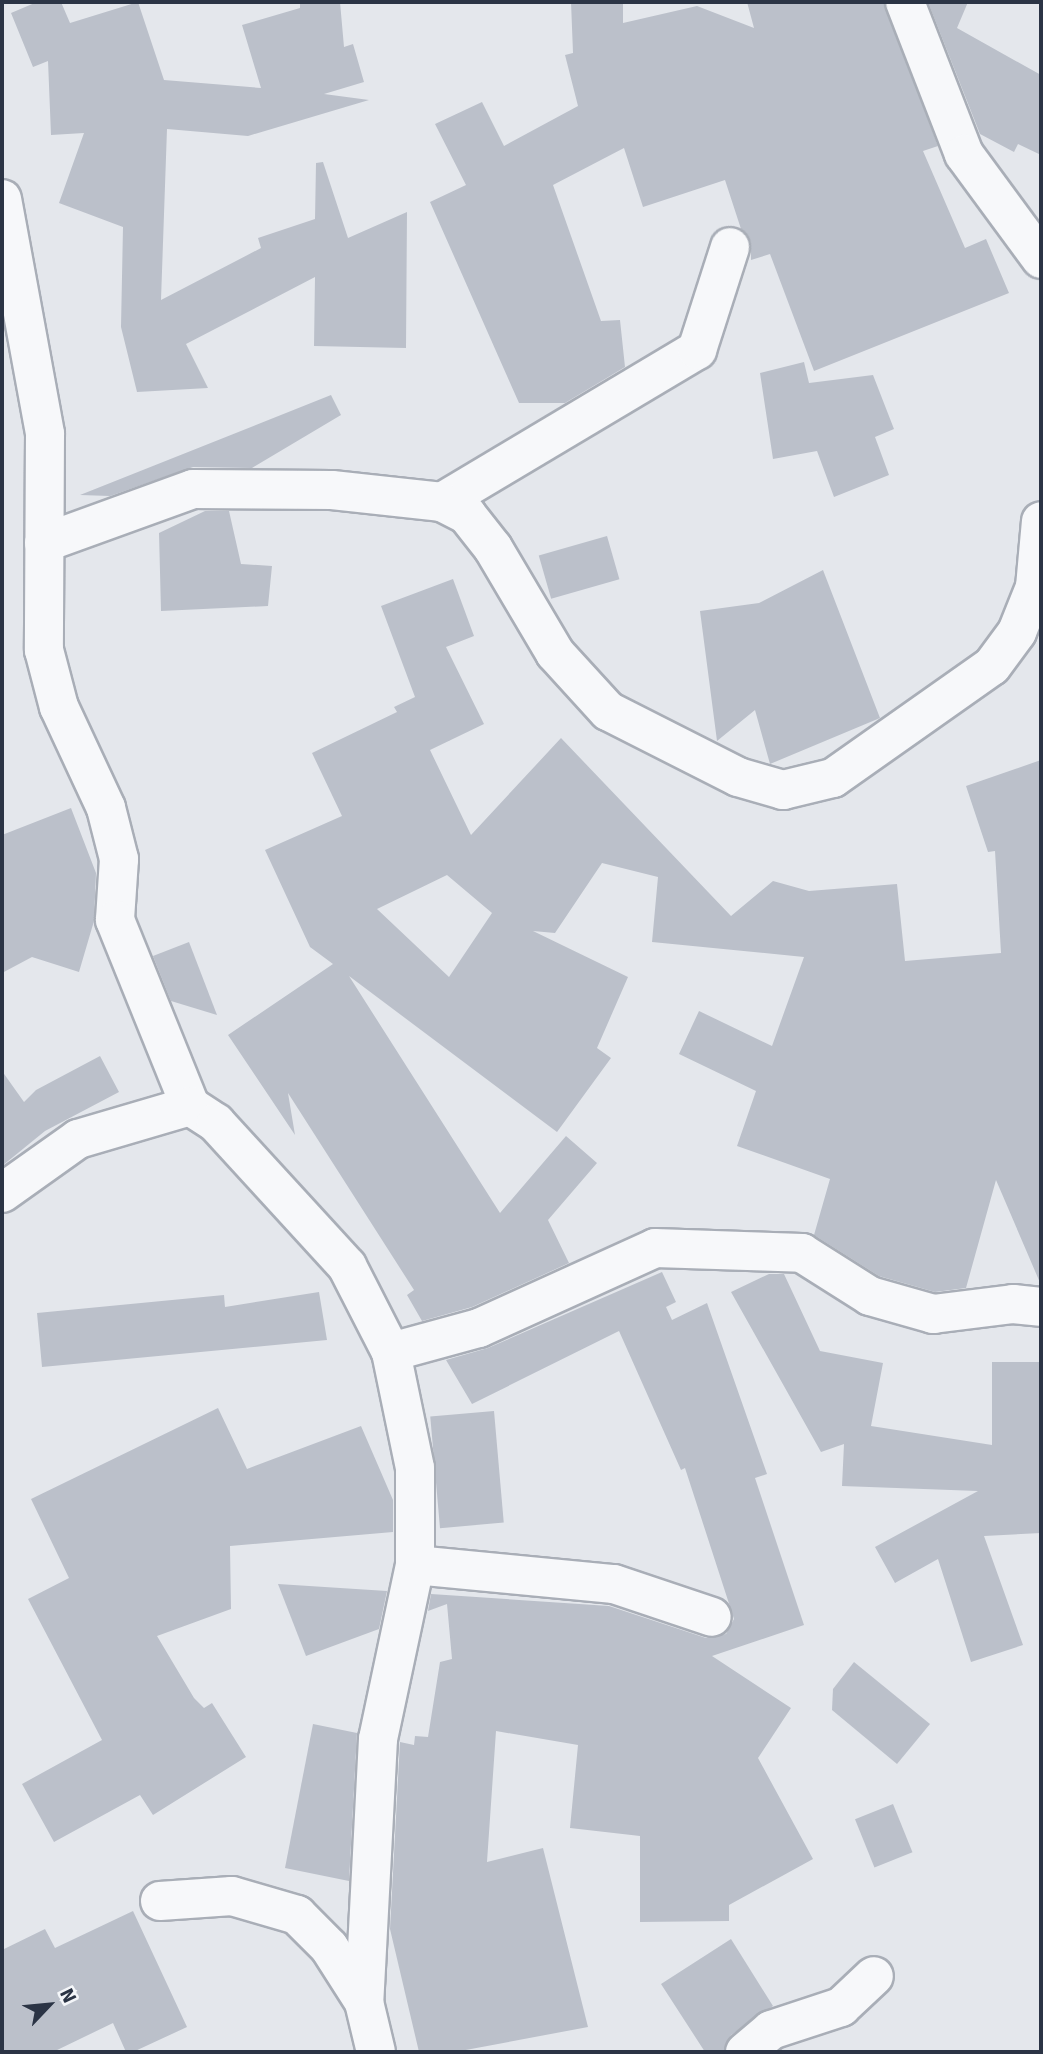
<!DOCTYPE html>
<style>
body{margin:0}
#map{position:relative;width:1043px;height:2054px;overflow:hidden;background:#e4e7ec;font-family:Signika,sans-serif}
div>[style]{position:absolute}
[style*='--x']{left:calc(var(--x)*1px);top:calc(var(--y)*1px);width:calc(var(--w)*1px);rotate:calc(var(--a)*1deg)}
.building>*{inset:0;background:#bbc0ca;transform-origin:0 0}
.roads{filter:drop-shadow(2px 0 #a9aeb7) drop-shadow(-2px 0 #a9aeb7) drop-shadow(0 2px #a9aeb7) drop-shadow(0 -2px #a9aeb7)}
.minor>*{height:38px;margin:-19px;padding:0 19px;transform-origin:19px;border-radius:19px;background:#f7f8fa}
span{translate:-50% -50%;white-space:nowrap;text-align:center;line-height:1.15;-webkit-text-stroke:5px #f4f6f9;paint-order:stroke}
.frame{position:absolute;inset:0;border:4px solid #2b3445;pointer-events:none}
.north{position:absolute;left:14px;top:1970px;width:70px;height:70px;-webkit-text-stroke:5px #f4f6f9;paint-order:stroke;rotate:64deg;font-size:19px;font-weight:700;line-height:28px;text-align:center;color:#2b3445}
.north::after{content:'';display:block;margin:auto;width:24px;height:32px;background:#2b3445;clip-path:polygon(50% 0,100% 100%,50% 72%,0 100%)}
</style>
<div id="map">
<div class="building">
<div style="clip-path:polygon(37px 2px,61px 2px,70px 23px,138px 2px,164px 80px,261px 88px,242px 25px,300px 8px,300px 2px,340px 2px,344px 47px,353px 44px,364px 82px,324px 94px,369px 100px,248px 136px,167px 129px,161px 300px,261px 248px,258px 238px,315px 219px,316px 163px,323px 162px,348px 238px,407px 212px,406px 348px,314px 346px,315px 277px,186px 344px,208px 388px,137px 392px,121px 327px,123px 227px,59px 203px,84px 133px,51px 135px,48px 61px,33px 67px,11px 13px)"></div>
<div style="clip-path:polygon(571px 2px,623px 2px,623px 23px,697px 6px,754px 28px,747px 2px,884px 2px,938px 146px,923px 151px,965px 248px,986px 239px,1009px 293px,814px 371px,770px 254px,751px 260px,751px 242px,741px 229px,725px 180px,643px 207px,624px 148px,553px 185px,601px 321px,620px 320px,625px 367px,565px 403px,519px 403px,430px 202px,466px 185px,435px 124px,482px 102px,504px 146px,578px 106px,565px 55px,573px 53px)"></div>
<div style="clip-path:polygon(928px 2px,968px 2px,957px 28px,1041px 75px,1041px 155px,1018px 144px,1014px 152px,980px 134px)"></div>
<div style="clip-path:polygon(804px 362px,809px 383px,873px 375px,894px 429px,875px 437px,889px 475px,834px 497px,817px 451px,773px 459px,760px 373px)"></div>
<div style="clip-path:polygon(331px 395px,341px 415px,252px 468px,193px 467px,110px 496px,80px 495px)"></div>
<div style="clip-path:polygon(205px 511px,229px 511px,241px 564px,272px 566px,268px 606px,161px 611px,159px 533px)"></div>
<div style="left:607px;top:536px;width:45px;height:71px;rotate:74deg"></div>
<div style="clip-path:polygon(823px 570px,880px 718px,770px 764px,755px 710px,717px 741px,700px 611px,759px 603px)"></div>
<div style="clip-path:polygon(evenodd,453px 579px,474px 636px,446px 647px,484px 724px,430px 750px,471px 835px,561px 738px,731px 916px,773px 881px,809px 891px,897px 884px,905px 961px,1001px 953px,995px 851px,988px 852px,966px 786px,1041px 760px,1041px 1285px,996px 1180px,966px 1288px,935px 1292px,879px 1276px,814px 1235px,830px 1179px,737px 1146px,756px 1091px,679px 1054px,699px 1011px,772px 1046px,804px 957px,652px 942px,658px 877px,602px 863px,555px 933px,533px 931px,628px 977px,597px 1048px,611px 1058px,557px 1132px,349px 976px,500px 1213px,566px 1136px,597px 1163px,548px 1220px,569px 1263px,472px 1307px,422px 1321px,407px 1295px,414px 1290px,288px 1093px,295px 1135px,228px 1035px,333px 964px,310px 947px,265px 850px,342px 816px,312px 753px,397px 712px,394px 707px,415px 697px,381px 606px,453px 579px,447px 875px,492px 913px,449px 977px,377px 909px,447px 875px)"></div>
<div style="clip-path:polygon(71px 808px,96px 873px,94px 921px,79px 972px,32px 957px,2px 973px,2px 835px)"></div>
<div style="clip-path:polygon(189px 942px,217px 1015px,171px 1001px,153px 956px)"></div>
<div style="clip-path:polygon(100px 1056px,119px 1092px,45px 1131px,2px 1166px,2px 1071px,24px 1102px,36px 1090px)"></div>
<div style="clip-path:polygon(662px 1272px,676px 1302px,666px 1307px,672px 1320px,707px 1303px,767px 1474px,755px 1478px,804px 1625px,712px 1656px,791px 1708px,758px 1758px,813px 1859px,729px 1905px,729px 1921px,640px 1922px,640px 1836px,570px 1828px,578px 1745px,496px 1731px,487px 1862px,543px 1848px,588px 2027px,455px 2052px,419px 2052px,390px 1929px,400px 1742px,414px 1745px,415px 1736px,428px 1737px,440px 1662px,452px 1659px,447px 1604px,428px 1611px,431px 1594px,609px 1606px,706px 1638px,726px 1634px,734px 1619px,685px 1468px,681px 1470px,619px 1331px,472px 1404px,446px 1360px,488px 1348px)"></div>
<div style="clip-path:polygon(769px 1274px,784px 1274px,820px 1351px,883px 1363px,871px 1426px,992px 1445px,992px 1362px,1041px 1362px,1041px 1533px,984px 1536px,1023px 1645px,971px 1662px,938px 1559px,895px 1583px,875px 1547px,978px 1491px,842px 1486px,844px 1444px,821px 1452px,731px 1292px)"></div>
<div style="clip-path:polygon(319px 1292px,327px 1340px,42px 1367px,37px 1313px,224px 1295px,225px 1307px)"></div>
<div style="clip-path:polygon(218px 1408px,247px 1469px,361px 1426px,393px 1500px,393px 1532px,230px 1546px,231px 1609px,157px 1636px,194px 1698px,204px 1708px,212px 1703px,246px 1757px,153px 1815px,140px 1795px,54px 1842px,22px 1784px,102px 1740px,28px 1599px,69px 1578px,31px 1499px)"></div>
<div style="left:494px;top:1411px;width:112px;height:64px;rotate:85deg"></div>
<div style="clip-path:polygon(278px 1584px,387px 1591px,379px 1629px,306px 1656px)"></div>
<div style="clip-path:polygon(854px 1662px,930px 1724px,897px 1764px,832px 1710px,833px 1689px)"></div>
<div style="clip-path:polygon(313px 1724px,357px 1733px,349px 1881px,285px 1868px)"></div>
<div style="left:893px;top:1804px;width:52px;height:41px;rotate:68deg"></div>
<div style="clip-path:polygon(133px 1911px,187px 2027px,133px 2052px,126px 2052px,113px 2023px,53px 2052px,2px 2052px,2px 1950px,45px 1929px,55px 1948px)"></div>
<div style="clip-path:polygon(731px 1939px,773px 2006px,731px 2035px,724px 2052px,705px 2052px,661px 1984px)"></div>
</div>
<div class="roads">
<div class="minor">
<div style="--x:905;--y:2;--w:163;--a:68.8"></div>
<div style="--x:964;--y:154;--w:130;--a:53.7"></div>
<div style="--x:2;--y:199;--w:239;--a:79.6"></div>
<div style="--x:45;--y:434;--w:216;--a:90.3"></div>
<div style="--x:44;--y:650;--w:59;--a:75.3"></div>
<div style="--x:59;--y:707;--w:111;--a:65"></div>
<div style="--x:106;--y:808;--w:53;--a:75.7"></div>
<div style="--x:119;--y:859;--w:61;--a:93.8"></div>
<div style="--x:115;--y:920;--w:201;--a:68"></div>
<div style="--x:442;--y:502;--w:297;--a:-30.8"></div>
<div style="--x:697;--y:350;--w:108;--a:-72.2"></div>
<div style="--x:44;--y:543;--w:158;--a:-19.9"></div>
<div style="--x:193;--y:489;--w:139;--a:0.4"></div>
<div style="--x:332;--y:490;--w:111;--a:6.2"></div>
<div style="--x:442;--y:502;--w:28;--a:27"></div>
<div style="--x:467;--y:515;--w:42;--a:51.8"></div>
<div style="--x:493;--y:548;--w:122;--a:59.4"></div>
<div style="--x:555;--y:653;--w:79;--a:47.6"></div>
<div style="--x:608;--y:711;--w:146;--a:26.9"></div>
<div style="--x:738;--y:777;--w:47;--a:16.1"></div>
<div style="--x:783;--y:790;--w:51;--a:-13.5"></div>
<div style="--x:833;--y:778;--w:194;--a:-35.2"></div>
<div style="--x:992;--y:666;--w:42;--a:-53.7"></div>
<div style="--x:1017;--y:632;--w:48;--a:-68.2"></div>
<div style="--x:1035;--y:587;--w:66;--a:-84.8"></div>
<div style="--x:2;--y:1193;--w:93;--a:-35.4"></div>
<div style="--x:78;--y:1139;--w:117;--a:-16.4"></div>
<div style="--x:190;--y:1106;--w:31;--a:33"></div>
<div style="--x:216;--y:1123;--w:194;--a:47.5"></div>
<div style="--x:347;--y:1266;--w:97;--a:62.9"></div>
<div style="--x:391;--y:1352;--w:118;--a:78.3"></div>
<div style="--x:415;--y:1468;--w:97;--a:90"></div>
<div style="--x:415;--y:1565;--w:178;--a:102"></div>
<div style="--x:378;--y:1739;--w:263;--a:93"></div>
<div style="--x:364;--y:2002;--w:51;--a:76.5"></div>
<div style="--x:391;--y:1352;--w:91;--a:-15.3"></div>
<div style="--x:479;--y:1328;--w:193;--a:-24.4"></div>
<div style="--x:655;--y:1248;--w:147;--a:1.9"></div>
<div style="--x:802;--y:1253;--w:80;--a:32.3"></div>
<div style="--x:870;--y:1296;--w:66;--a:15.9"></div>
<div style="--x:933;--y:1314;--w:81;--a:-7.1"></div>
<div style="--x:1013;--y:1304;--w:28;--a:6"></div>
<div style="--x:415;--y:1565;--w:200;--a:5.5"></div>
<div style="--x:614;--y:1584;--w:103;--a:18.6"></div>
<div style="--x:160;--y:1901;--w:72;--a:-4"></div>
<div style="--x:232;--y:1896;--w:68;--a:16.3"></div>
<div style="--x:297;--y:1915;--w:45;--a:45"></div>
<div style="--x:329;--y:1947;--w:65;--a:57.5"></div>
<div style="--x:745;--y:2052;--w:34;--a:-40"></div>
<div style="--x:771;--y:2030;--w:74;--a:-18.2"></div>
<div style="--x:841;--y:2007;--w:45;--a:-43.2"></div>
</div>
</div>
<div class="frame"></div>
<div class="north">N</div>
</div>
